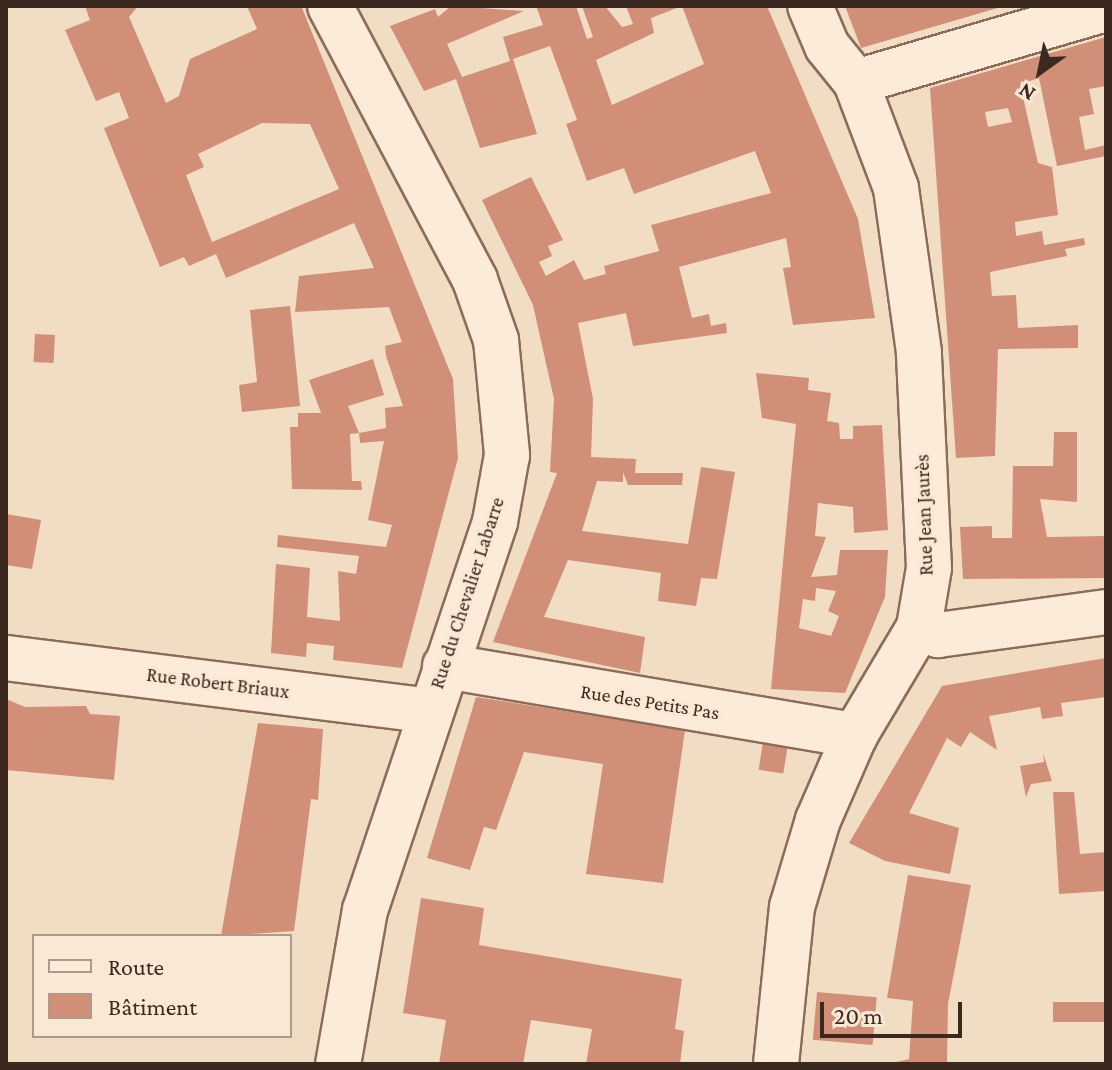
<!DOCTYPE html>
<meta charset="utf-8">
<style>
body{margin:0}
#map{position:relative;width:1112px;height:1070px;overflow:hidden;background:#f1dcc4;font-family:"Crimson Pro",serif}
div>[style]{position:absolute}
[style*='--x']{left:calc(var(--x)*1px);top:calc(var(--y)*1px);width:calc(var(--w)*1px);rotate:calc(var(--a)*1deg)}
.building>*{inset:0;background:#d18f77;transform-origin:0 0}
.roads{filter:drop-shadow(2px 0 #8c6c59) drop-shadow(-2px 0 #8c6c59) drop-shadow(0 2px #8c6c59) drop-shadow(0 -2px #8c6c59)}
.minor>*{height:44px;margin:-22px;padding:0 22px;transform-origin:22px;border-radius:22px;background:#fbebd8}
span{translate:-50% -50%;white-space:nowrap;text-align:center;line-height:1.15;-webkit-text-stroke:6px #f8e8d4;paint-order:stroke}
.street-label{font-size:20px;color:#3b281e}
.frame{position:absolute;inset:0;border:8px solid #3b281e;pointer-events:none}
.legend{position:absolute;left:32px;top:934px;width:260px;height:104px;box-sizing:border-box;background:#f8e8d4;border:2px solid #ac9b8b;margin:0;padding:10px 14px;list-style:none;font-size:24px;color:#3b281e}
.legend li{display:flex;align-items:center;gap:16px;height:40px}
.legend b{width:40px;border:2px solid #ac9b8b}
.north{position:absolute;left:1000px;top:32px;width:80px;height:80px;-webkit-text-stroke:6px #f8e8d4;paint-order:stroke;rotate:213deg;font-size:22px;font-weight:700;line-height:32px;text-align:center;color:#3b281e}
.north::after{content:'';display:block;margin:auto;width:28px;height:36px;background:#3b281e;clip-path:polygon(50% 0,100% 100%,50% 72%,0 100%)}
.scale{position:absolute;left:820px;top:1002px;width:142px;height:36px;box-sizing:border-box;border:4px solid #3b281e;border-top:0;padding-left:10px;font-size:24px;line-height:28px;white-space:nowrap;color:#3b281e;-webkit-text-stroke:6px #f8e8d4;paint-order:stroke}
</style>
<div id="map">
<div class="building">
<div style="clip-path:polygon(evenodd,85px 6px,138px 6px,129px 17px,166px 103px,179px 96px,190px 59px,257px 29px,247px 6px,302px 8px,453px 379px,458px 458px,402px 668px,333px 660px,334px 646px,307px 643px,306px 657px,271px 653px,276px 564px,310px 568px,307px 617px,340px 621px,338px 571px,356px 574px,359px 556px,277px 547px,278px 535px,386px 547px,392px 525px,368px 520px,384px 441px,360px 443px,359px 433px,386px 428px,385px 408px,403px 406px,386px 356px,385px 346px,402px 342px,389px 307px,295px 312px,299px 276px,374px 268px,354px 223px,226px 278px,216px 254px,189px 266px,184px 257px,160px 267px,104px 128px,129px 118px,119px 92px,96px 101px,65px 30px,90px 20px,85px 6px,262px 123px,310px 124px,339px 189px,212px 242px,186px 175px,204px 167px,198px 154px,262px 123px)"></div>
<div style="clip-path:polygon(451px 6px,524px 11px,447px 44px,462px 77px,510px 61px,503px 37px,543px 25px,536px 6px,576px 6px,587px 39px,593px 37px,582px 6px,605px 6px,622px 27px,633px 24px,626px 6px,682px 6px,651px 18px,654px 33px,596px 60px,612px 105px,704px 64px,682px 6px,767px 6px,858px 219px,875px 318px,793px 325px,783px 268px,791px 267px,786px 238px,679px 267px,692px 318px,709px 314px,711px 326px,726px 323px,727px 333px,633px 346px,626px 313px,578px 323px,593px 399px,591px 457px,636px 459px,635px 473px,683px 473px,682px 485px,628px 485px,623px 472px,623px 482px,597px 481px,582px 531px,688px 544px,701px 467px,735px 472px,717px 579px,701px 578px,696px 606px,658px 601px,661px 573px,568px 560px,544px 617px,645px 637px,640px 673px,493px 642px,557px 473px,550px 472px,554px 399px,533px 305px,482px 200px,531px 177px,563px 240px,548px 246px,552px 256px,539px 262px,546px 276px,574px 260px,584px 280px,606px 274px,604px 266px,659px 251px,651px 225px,771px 193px,755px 151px,634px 194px,624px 168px,587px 181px,566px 124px,577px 120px,550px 46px,513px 59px,537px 134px,480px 148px,456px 79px,424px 91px,390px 26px,435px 9px,438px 17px)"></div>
<div style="clip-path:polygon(845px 6px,1001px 6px,1001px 7px,861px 48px)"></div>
<div style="clip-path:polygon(evenodd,1106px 37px,1106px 86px,1089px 89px,1094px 114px,1079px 117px,1085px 150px,1106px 145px,1106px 156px,1057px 166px,1039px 78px,1020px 84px,1038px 163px,1052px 167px,1058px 215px,1015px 222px,1016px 236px,1042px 231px,1044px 245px,1084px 238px,1085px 245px,1065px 249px,1067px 256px,990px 272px,992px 296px,1016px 295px,1018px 328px,1078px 325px,1078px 348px,998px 349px,995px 456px,956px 458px,930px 88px,1106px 37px,1008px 108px,1012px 122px,988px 127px,985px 112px,1008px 108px)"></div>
<div style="clip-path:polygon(290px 306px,300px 406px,242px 412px,239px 385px,257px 382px,250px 310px)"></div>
<div style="left:35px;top:334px;width:20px;height:28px;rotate:3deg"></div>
<div style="clip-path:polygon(373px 359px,384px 395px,348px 406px,359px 433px,350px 434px,352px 481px,361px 481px,362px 490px,292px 489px,290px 427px,298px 427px,298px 413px,321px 413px,309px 380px)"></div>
<div style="clip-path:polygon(evenodd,756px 373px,809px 378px,808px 390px,831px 393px,827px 421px,839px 423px,840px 439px,853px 439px,853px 426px,882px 425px,888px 530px,854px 533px,853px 507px,818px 503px,815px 536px,826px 537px,811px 577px,837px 575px,840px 550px,888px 550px,885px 597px,845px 693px,771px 689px,796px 424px,762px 418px,756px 373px,816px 588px,836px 591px,828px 611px,839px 616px,831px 636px,799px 628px,803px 599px,815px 601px,816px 588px)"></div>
<div style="clip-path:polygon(1054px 432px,1077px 432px,1077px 502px,1040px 499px,1047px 537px,1106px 536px,1106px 578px,963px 579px,960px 527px,992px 526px,992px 538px,1012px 538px,1013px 466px,1053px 466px)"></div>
<div style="clip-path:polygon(6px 514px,41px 520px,32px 569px,6px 565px)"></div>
<div style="clip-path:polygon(1106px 658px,1106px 697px,1061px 703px,1063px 716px,1042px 719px,1040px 707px,989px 716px,997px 750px,970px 732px,961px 747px,947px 738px,909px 813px,959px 828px,950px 874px,885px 861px,849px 843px,942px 686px)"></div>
<div style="clip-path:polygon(476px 697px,685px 730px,663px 883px,586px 874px,603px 764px,524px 752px,496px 830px,484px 827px,470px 870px,427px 858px)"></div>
<div style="clip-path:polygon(6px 699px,25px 707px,86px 706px,90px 714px,120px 716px,114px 780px,6px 770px)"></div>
<div style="clip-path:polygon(258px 723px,323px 729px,318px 800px,311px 799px,294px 931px,221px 936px)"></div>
<div style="left:763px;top:742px;width:25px;height:28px;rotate:9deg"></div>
<div style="clip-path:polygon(1043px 753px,1052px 781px,1031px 784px,1026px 797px,1020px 766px,1044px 762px)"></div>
<div style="clip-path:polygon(1053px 792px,1074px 792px,1080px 854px,1106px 852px,1106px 891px,1059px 894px)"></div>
<div style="clip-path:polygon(908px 875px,971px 885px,948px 1004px,947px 1064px,888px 1064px,909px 1059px,913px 1001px,887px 998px)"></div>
<div style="clip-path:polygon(421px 898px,484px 908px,479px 945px,682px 979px,675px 1029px,684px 1031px,680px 1064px,586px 1064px,592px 1029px,531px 1020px,523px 1064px,439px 1064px,446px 1020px,403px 1013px)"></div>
<div style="left:817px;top:992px;width:60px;height:48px;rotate:5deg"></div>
<div style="left:1053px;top:1002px;width:53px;height:20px"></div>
</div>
<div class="roads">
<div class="minor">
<div style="--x:330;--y:6;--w:310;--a:62.1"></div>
<div style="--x:475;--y:280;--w:64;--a:70.7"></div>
<div style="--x:496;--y:340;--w:116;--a:84.5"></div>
<div style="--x:507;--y:455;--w:68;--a:100.2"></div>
<div style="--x:495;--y:522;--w:409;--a:108.5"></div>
<div style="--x:365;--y:910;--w:156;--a:99.9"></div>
<div style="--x:856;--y:82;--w:260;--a:-16.3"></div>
<div style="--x:919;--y:627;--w:21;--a:23"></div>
<div style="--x:938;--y:635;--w:170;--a:-7.8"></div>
<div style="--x:6;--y:658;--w:427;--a:7.1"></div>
<div style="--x:445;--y:666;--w:416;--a:9.6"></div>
<div style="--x:776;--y:1064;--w:158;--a:-84.2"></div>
<div style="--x:792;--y:907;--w:91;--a:-73.4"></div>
<div style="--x:818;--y:820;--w:93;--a:-66.5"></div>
<div style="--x:855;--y:735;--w:126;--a:-59.3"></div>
<div style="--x:919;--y:627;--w:60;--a:-80.4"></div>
<div style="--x:929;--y:568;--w:216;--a:-92.7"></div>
<div style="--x:919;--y:352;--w:166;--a:-98"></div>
<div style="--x:896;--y:188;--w:113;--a:-110.7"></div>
<div style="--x:856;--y:82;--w:46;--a:-128.9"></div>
<div style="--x:827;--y:46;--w:43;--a:-113"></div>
</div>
</div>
<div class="street-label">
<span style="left:924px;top:515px;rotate:-92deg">Rue Jean Jaurès</span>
<span style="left:467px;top:593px;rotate:-72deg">Rue du Chevalier Labarre</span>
<span style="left:218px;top:683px;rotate:7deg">Rue Robert Briaux</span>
<span style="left:650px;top:702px;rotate:9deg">Rue des Petits Pas</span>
</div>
<div class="frame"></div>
<ul class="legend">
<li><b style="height:10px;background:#fbebd8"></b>Route</li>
<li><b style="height:22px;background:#d18f77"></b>Bâtiment</li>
</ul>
<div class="north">N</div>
<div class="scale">20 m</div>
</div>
